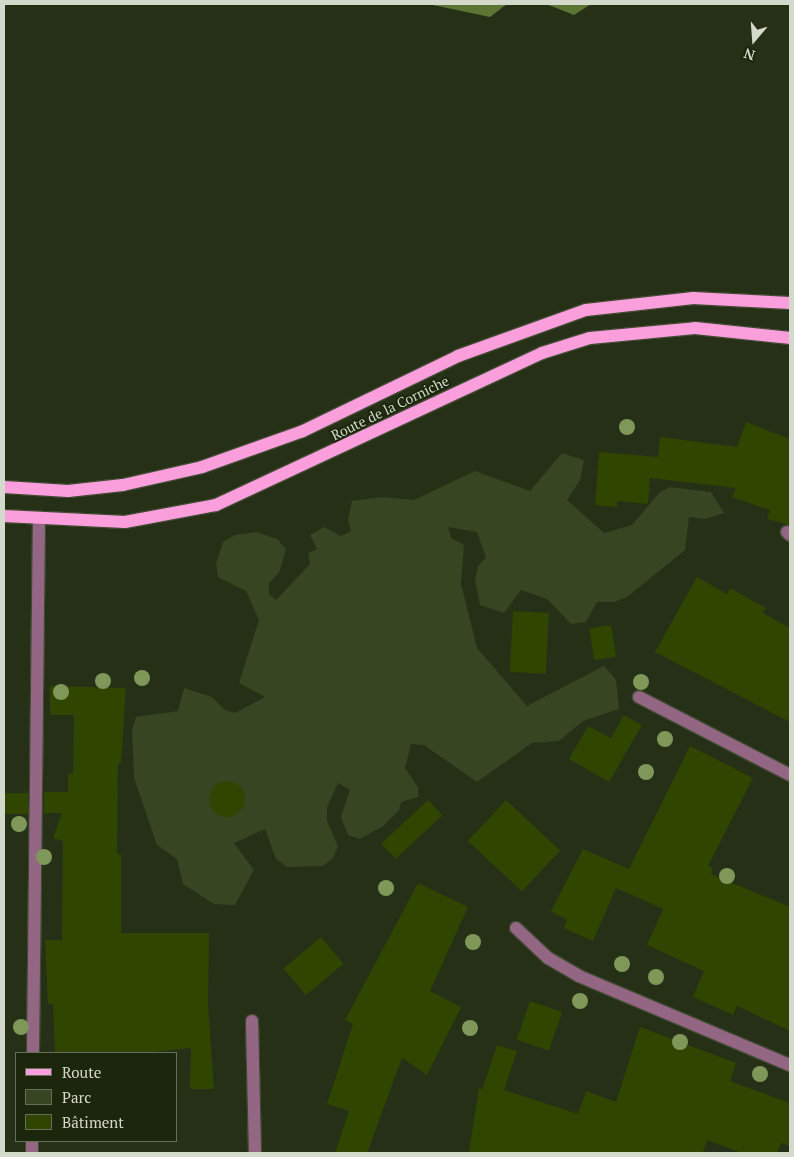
<!DOCTYPE html>
<meta charset="utf-8">
<style>
body{margin:0}
#map{position:relative;width:794px;height:1157px;overflow:hidden;background:#263017;font-family:"PT Serif",serif}
div>[style]{position:absolute}
[style*='--x']{left:calc(var(--x)*1px);top:calc(var(--y)*1px);width:calc(var(--w)*1px);rotate:calc(var(--a)*1deg)}
.green>*{inset:0;background:#374522}
.water>*{inset:0;background:#5c7535}
.building>*{inset:0;background:#304500;transform-origin:0 0}
.round{border-radius:50%}
.roads{filter:drop-shadow(1px 0 #424b34) drop-shadow(-1px 0 #424b34) drop-shadow(0 1px #424b34) drop-shadow(0 -1px #424b34)}
.minor>*{height:12px;margin:-6px;padding:0 6px;transform-origin:6px;border-radius:6px;background:#936683}
.major>*{height:12px;margin:-6px;padding:0 6px;transform-origin:6px;border-radius:6px;background:#fb9fdc}
.trees>*{width:16px;height:16px;margin:-8px;border-radius:50%;background:#7f985a}
span{translate:-50% -50%;white-space:nowrap;text-align:center;line-height:1.15;-webkit-text-stroke:4px #1c260d;paint-order:stroke}
.street-label{font-size:14px;color:#d3dacb}
.frame{position:absolute;inset:0;border:5px solid #d3dacb;pointer-events:none}
.legend{position:absolute;left:15px;top:1052px;width:162px;height:90px;box-sizing:border-box;background:#1c260d;border:1px solid #656e59;margin:0;padding:6px 9px;list-style:none;font-size:15px;color:#d3dacb}
.legend li{display:flex;align-items:center;gap:10px;height:25px}
.legend b{width:25px;border:1px solid #656e59}
.north{position:absolute;left:729px;top:15px;width:50px;height:50px;-webkit-text-stroke:4px #1c260d;paint-order:stroke;rotate:198deg;font-size:14px;font-weight:700;line-height:20px;text-align:center;color:#d3dacb}
.north::after{content:'';display:block;margin:auto;width:18px;height:22px;background:#d3dacb;clip-path:polygon(50% 0,100% 100%,50% 72%,0 100%)}
</style>
<div id="map">
<div class="green">
<div style="clip-path:polygon(562px 453px,584px 460px,580px 480px,567px 500px,604px 533px,632px 525px,660px 492px,670px 487px,711px 492px,724px 513px,705px 519px,689px 517px,685px 550px,627px 597px,614px 602px,597px 602px,586px 622px,571px 624px,547px 599px,521px 590px,504px 613px,480px 605px,475px 580px,478px 566px,486px 558px,477px 532px,448px 527px,451px 538px,464px 545px,461px 584px,477px 648px,527px 706px,604px 666px,616px 680px,619px 709px,583px 721px,559px 741px,532px 743px,477px 782px,424px 745px,411px 744px,405px 768px,418px 787px,418px 797px,401px 802px,399px 810px,383px 826px,360px 839px,348px 835px,341px 817px,350px 790px,338px 783px,327px 807px,327px 821px,338px 846px,333px 858px,323px 866px,287px 867px,276px 859px,265px 829px,234px 843px,254px 870px,235px 905px,214px 904px,183px 884px,177px 859px,157px 845px,134px 778px,132px 731px,136px 717px,178px 711px,184px 688px,212px 697px,225px 710px,235px 713px,265px 697px,239px 683px,259px 620px,246px 591px,218px 577px,216px 564px,223px 542px,235px 535px,256px 532px,277px 539px,286px 549px,279px 573px,269px 583px,269px 594px,276px 600px,310px 564px,308px 553px,317px 549px,310px 535px,324px 527px,341px 536px,351px 531px,348px 520px,352px 501px,382px 497px,414px 500px,475px 471px,530px 491px)"></div>
</div>
<div class="water">
<div style="clip-path:polygon(428px 4px,507px 4px,490px 17px)"></div>
<div style="clip-path:polygon(546px 4px,591px 4px,574px 15px)"></div>
</div>
<div class="building">
<div style="clip-path:polygon(746px 422px,790px 439px,790px 525px,767px 519px,770px 510px,732px 497px,736px 488px,650px 478px,648px 504px,617px 501px,617px 507px,595px 505px,599px 452px,658px 457px,660px 437px,737px 447px)"></div>
<div style="clip-path:polygon(697px 577px,727px 594px,730px 588px,766px 608px,763px 613px,790px 628px,790px 722px,655px 652px)"></div>
<div style="left:513px;top:611px;width:36px;height:61px;rotate:3deg"></div>
<div style="left:611px;top:625px;width:32px;height:22px;rotate:81deg"></div>
<div style="clip-path:polygon(50px 686px,126px 688px,121px 764px,118px 763px,117px 854px,121px 855px,121px 933px,209px 933px,208px 1004px,214px 1089px,190px 1089px,191px 1048px,143px 1053px,55px 1053px,53px 1004px,48px 1004px,45px 940px,62px 940px,63px 841px,53px 838px,62px 813px,44px 813px,44px 792px,68px 792px,68px 774px,73px 774px,74px 715px,50px 715px)"></div>
<div style="clip-path:polygon(624px 715px,642px 725px,609px 782px,569px 759px,588px 726px,611px 738px)"></div>
<div style="clip-path:polygon(690px 746px,753px 778px,708px 866px,713px 868px,711px 874px,790px 907px,790px 1031px,737px 1006px,733px 1015px,693px 997px,704px 971px,647px 945px,663px 909px,616px 888px,593px 941px,564px 928px,567px 920px,551px 911px,583px 849px,629px 869px)"></div>
<div class="round" style="left:209px;top:781px;width:36px;height:36px"></div>
<div style="left:4px;top:793px;width:24px;height:21px"></div>
<div style="left:428px;top:800px;width:21px;height:64px;rotate:47deg"></div>
<div style="left:506px;top:800px;width:74px;height:56px;rotate:43deg"></div>
<div style="clip-path:polygon(418px 883px,468px 907px,430px 991px,461px 1007px,427px 1075px,402px 1058px,367px 1153px,335px 1153px,349px 1111px,327px 1104px,353px 1024px,345px 1020px)"></div>
<div style="left:321px;top:937px;width:35px;height:49px;rotate:50deg"></div>
<div style="left:530px;top:1001px;width:34px;height:41px;rotate:19deg"></div>
<div style="clip-path:polygon(640px 1027px,736px 1063px,730px 1081px,790px 1103px,790px 1146px,781px 1143px,777px 1153px,742px 1153px,707px 1140px,703px 1153px,469px 1153px,479px 1087px,482px 1090px,497px 1045px,517px 1051px,504px 1090px,578px 1114px,586px 1091px,616px 1102px)"></div>
</div>
<div class="roads">
<div class="minor">
<div style="--x:787;--y:532;--w:4;--a:45"></div>
<div style="--x:639;--y:697;--w:170;--a:27.3"></div>
<div style="--x:516;--y:928;--w:44;--a:43.2"></div>
<div style="--x:548;--y:958;--w:36;--a:30"></div>
<div style="--x:579;--y:976;--w:229;--a:22.9"></div>
<div style="--x:252;--y:1021;--w:132;--a:88.7"></div>
<div style="--x:33;--y:1053;--w:533;--a:-89.36"></div>
<div style="--x:32;--y:1153;--w:12;--a:-90"></div>
</div>
<div class="major">
<div style="--x:4;--y:487;--w:64;--a:3.6"></div>
<div style="--x:68;--y:491;--w:55;--a:-6.2"></div>
<div style="--x:123;--y:485;--w:81;--a:-12.8"></div>
<div style="--x:202;--y:467;--w:107;--a:-19.6"></div>
<div style="--x:303;--y:431;--w:172;--a:-25.8"></div>
<div style="--x:458;--y:356;--w:136;--a:-19.8"></div>
<div style="--x:586;--y:310;--w:108;--a:-6.4"></div>
<div style="--x:693;--y:298;--w:97;--a:3"></div>
<div style="--x:4;--y:516;--w:121;--a:2.8"></div>
<div style="--x:125;--y:522;--w:93;--a:-10.6"></div>
<div style="--x:216;--y:505;--w:360;--a:-25"></div>
<div style="--x:542;--y:353;--w:50;--a:-17.4"></div>
<div style="--x:590;--y:338;--w:105;--a:-5.4"></div>
<div style="--x:695;--y:328;--w:96;--a:6"></div>
</div>
</div>
<div class="trees">
<div style="left:627px;top:427px"></div>
<div style="left:142px;top:678px"></div>
<div style="left:103px;top:681px"></div>
<div style="left:641px;top:682px"></div>
<div style="left:61px;top:692px"></div>
<div style="left:665px;top:739px"></div>
<div style="left:646px;top:772px"></div>
<div style="left:19px;top:824px"></div>
<div style="left:44px;top:857px"></div>
<div style="left:727px;top:876px"></div>
<div style="left:386px;top:888px"></div>
<div style="left:473px;top:942px"></div>
<div style="left:622px;top:964px"></div>
<div style="left:656px;top:977px"></div>
<div style="left:580px;top:1001px"></div>
<div style="left:21px;top:1027px"></div>
<div style="left:470px;top:1028px"></div>
<div style="left:680px;top:1042px"></div>
<div style="left:760px;top:1074px"></div>
</div>
<div class="street-label">
<span style="left:390px;top:408px;rotate:-26deg">Route de la Corniche</span>
</div>
<div class="frame"></div>
<ul class="legend">
<li><b style="height:6px;background:#fb9fdc"></b>Route</li>
<li><b style="height:14px;background:#374522"></b>Parc</li>
<li><b style="height:14px;background:#304500"></b>Bâtiment</li>
</ul>
<div class="north">N</div>
</div>
